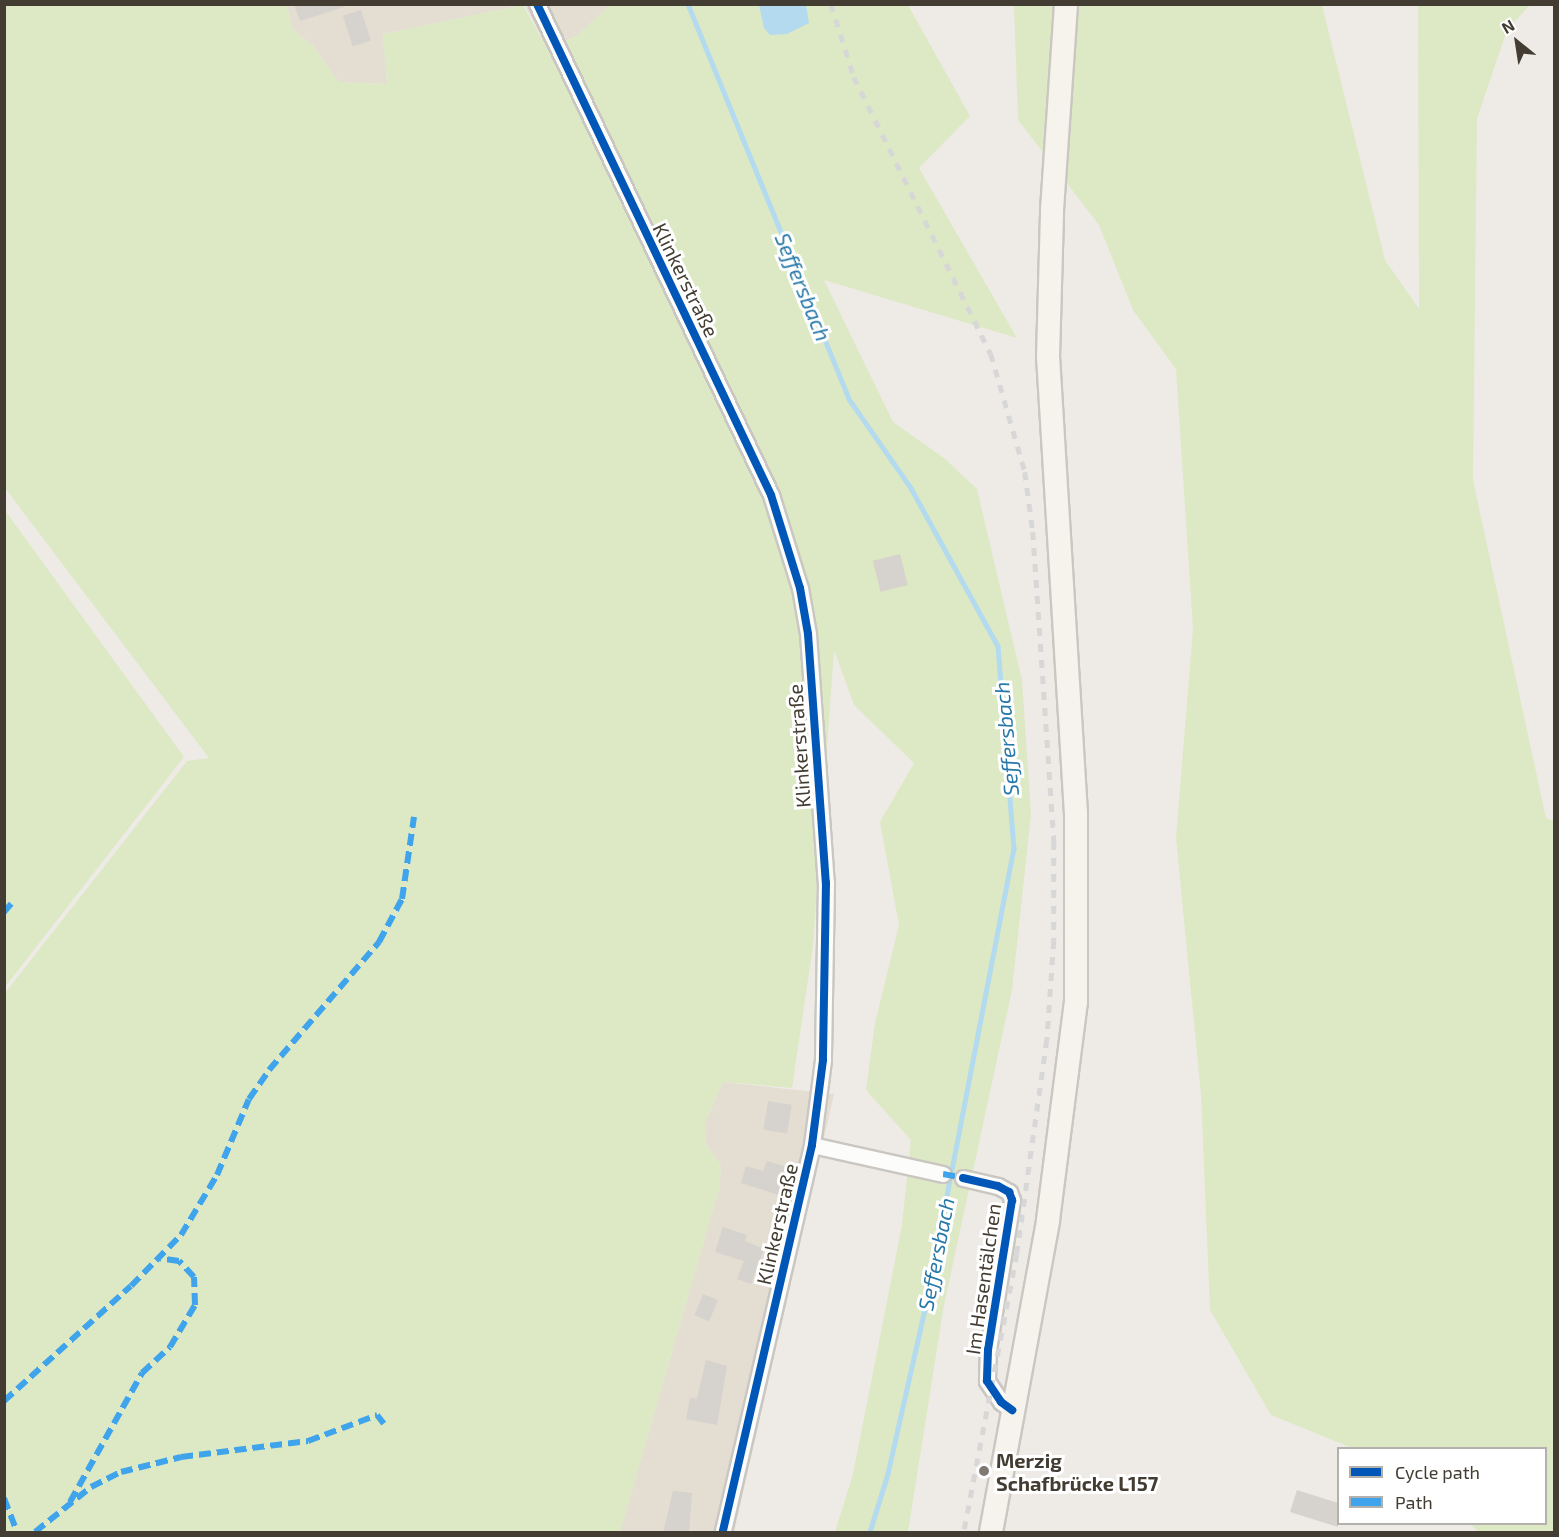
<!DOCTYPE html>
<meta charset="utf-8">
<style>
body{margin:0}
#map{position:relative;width:1559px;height:1537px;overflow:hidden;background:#eeebe6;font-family:"Exo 2",sans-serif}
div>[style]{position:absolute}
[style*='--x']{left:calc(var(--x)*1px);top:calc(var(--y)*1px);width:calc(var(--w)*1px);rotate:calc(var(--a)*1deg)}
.residential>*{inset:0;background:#e3ddd2}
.green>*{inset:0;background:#dce9c4}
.water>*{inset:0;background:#b3daee}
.stream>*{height:4.5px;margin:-2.25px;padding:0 2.25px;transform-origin:2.25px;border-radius:2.25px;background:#b3daee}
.building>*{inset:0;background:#d6d2cd;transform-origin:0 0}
.roads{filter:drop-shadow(2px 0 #cac7c2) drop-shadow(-2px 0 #cac7c2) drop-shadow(0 2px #cac7c2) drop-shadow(0 -2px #cac7c2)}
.minor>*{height:15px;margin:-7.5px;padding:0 7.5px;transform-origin:7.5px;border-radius:7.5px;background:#fcfcfb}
.secondary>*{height:22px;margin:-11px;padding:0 11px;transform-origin:11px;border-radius:11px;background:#f6f3ec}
.rail>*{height:4.5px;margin-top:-2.25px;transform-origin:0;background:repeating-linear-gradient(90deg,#d8d7d7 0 8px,transparent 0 16px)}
.quiet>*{height:6px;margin-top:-3px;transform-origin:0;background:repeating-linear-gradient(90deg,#3fa4eb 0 12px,transparent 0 18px)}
.cycleway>*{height:8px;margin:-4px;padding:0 4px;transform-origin:4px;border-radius:4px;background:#0057b8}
.dots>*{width:16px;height:16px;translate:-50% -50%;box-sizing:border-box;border:3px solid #fff;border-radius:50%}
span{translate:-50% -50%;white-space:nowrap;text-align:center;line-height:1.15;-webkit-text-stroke:6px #fff;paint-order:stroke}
.street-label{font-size:20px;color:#433c32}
.poi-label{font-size:20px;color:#433c32;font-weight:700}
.left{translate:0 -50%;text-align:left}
.water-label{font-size:21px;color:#2878aa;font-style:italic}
.frame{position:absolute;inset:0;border:6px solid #433c32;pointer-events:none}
.legend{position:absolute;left:1337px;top:1447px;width:210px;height:78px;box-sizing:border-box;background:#fff;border:2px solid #b4b1ad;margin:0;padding:8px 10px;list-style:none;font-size:18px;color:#433c32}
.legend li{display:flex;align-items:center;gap:12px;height:30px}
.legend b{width:30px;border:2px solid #b4b1ad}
.north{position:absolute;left:1487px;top:12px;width:60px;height:60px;-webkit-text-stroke:4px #fff;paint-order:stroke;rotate:330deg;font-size:16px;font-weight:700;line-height:24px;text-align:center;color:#433c32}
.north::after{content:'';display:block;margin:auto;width:21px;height:27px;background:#433c32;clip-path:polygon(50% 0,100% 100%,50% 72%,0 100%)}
</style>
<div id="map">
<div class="residential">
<div style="clip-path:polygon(287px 5px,523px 5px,383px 34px,387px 84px,339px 82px,313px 46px,292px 29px)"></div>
<div style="clip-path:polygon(525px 5px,611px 5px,576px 36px,547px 49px)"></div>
<div style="clip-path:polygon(723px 1082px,834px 1094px,734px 1532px,620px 1532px,719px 1189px,721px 1166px,706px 1144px,705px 1123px)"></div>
</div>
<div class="green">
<div style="clip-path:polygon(5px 5px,287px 5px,292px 29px,313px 46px,339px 82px,387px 84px,383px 34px,523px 5px,547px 49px,576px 36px,611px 5px,908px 5px,970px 116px,919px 168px,1017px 338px,824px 280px,893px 422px,944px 458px,977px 489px,1022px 680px,1031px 815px,1012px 990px,944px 1305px,908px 1532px,835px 1532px,853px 1474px,902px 1225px,911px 1140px,866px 1090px,875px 1023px,899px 925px,880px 822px,914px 763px,854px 705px,834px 650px,813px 946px,792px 1088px,723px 1082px,705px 1123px,706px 1144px,721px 1166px,719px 1189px,620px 1532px,5px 1532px,5px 993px,187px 761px,209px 758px,5px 488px)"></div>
<div style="clip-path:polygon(1014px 5px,1322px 5px,1385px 260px,1419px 309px,1418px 5px,1530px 5px,1507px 30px,1477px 119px,1473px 480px,1546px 818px,1554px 821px,1554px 1532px,1479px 1532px,1470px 1524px,1546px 1524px,1546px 1448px,1352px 1448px,1271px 1415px,1210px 1310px,1201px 1095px,1176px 838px,1193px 629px,1176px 369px,1133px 310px,1099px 225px,1018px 120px)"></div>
<div style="clip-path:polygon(4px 509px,184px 757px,5px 987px,4px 987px)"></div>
</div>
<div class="water">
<div style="clip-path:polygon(759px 5px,806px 5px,809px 23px,787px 34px,770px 35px,764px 28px)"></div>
</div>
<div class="stream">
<div style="--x:688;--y:4;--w:427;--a:67.8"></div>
<div style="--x:849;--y:399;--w:108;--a:55.1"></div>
<div style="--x:911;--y:488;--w:180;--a:61.2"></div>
<div style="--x:998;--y:646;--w:203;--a:85.5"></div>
<div style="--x:1014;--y:848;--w:465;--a:100.9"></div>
<div style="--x:926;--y:1305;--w:173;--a:102.7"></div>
<div style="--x:888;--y:1474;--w:61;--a:107.2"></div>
</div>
<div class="building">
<div style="clip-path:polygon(294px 4px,343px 4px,344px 7px,300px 21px)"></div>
<div style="left:361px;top:10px;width:32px;height:19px;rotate:72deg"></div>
<div style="left:900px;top:554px;width:32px;height:28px;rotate:76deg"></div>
<div style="left:768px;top:1101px;width:24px;height:29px;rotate:9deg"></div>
<div style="clip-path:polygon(767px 1161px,787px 1167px,779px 1195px,741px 1183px,746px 1166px,763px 1171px)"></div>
<div style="clip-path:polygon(723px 1227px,747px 1235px,745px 1241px,764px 1249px,751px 1284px,737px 1279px,744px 1261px,715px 1252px)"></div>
<div style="left:703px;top:1294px;width:16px;height:23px;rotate:22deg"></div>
<div style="clip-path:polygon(706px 1360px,727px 1366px,717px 1425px,686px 1419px,690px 1398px,697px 1399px)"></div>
<div style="clip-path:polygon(1297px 1490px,1338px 1503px,1338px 1527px,1290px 1512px)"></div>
<div style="clip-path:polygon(673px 1491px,692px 1493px,689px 1533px,663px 1533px)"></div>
</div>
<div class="roads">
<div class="minor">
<div style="--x:537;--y:4;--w:544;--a:64.52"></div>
<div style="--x:771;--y:495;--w:97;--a:72.7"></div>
<div style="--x:800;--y:588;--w:47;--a:80.1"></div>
<div style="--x:808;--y:634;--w:250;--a:85.9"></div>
<div style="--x:826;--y:883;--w:177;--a:91"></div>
<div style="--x:823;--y:1060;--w:86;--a:97.4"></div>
<div style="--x:812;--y:1145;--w:397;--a:103"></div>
<div style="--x:812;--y:1145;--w:134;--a:12.5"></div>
<div style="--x:963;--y:1178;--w:36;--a:13"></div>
<div style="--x:998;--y:1186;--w:13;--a:29"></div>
<div style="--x:1009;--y:1192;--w:9;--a:69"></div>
<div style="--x:1012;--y:1200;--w:152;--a:99.1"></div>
<div style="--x:988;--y:1350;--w:31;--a:92"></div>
<div style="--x:987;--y:1381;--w:25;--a:56"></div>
<div style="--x:1001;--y:1402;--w:14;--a:36"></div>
</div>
<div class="secondary">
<div style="--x:991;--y:1532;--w:317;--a:-79.6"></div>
<div style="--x:1048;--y:1220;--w:220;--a:-82.7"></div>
<div style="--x:1076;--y:1002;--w:188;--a:-90"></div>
<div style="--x:1076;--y:814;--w:458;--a:-93.5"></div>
<div style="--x:1048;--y:357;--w:147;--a:-88.4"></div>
<div style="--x:1052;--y:210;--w:206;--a:-86.1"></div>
</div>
</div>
<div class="rail">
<div style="--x:831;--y:4;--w:77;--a:72.5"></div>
<div style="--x:854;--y:77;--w:309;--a:63.7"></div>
<div style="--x:991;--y:354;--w:123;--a:73.9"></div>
<div style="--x:1025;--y:472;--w:61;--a:82.4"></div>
<div style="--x:1033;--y:532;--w:311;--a:86.1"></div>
<div style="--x:1054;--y:842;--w:99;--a:90"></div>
<div style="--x:1054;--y:941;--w:99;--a:94"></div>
<div style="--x:1047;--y:1040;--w:216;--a:98"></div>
<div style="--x:1017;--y:1254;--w:283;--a:100.8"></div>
</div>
<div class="quiet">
<div style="--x:4;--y:912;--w:11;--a:-49"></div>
<div style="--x:943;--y:1174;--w:20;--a:11"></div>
<div style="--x:4;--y:1401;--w:171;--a:-42.2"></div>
<div style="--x:131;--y:1286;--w:71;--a:-45.6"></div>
<div style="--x:181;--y:1235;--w:70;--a:-59"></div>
<div style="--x:217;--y:1175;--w:82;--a:-67.2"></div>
<div style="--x:249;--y:1099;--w:35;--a:-55"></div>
<div style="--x:269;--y:1070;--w:169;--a:-49.3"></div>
<div style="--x:379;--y:942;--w:49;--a:-61.9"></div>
<div style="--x:402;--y:899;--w:83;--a:-81.7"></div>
<div style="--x:4;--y:1498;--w:36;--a:69"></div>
<div style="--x:70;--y:1502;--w:148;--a:-60.8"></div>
<div style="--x:142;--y:1373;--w:38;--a:-43"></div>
<div style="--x:170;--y:1347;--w:49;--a:-59.2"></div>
<div style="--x:195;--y:1305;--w:28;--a:-92"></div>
<div style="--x:194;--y:1277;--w:22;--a:-133"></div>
<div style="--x:179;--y:1261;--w:21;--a:-172"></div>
<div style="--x:35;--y:1532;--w:72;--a:-38.8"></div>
<div style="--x:91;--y:1487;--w:34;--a:-27"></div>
<div style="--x:121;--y:1472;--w:62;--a:-14"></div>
<div style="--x:181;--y:1457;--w:128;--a:-7.2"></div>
<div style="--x:308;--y:1441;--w:74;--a:-20.6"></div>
<div style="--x:377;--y:1415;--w:11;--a:52"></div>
</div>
<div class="cycleway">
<div style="--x:537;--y:4;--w:544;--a:64.52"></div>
<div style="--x:771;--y:495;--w:97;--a:72.7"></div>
<div style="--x:800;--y:588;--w:47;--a:80.1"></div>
<div style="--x:808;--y:634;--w:250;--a:85.9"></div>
<div style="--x:826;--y:883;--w:177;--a:91"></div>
<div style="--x:823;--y:1060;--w:86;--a:97.4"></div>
<div style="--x:812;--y:1145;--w:397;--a:103"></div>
<div style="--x:963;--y:1178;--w:36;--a:13"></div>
<div style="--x:998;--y:1186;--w:13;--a:29"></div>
<div style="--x:1009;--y:1192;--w:9;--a:69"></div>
<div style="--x:1012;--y:1200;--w:152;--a:99.1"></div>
<div style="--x:988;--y:1350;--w:31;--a:92"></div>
<div style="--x:987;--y:1381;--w:25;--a:56"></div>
<div style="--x:1001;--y:1402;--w:14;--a:36"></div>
</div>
<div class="dots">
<div style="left:984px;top:1471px;background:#7f7971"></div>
</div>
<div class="street-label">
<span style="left:686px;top:280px;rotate:64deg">Klinkerstraße</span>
<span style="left:799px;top:746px;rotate:-94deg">Klinkerstraße</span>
<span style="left:777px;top:1224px;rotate:-77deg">Klinkerstraße</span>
<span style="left:983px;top:1279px;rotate:-82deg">Im Hasentälchen</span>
</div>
<div class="poi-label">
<span class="left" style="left:996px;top:1472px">Merzig<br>Schafbrücke L157</span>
</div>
<div class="water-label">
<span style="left:803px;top:287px;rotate:68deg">Seffersbach</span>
<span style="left:1006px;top:739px;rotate:-95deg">Seffersbach</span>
<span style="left:936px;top:1254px;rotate:-79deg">Seffersbach</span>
</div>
<div class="frame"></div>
<ul class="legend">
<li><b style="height:8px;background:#0057b8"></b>Cycle path</li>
<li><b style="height:8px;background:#3fa4eb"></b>Path</li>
</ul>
<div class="north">N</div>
</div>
